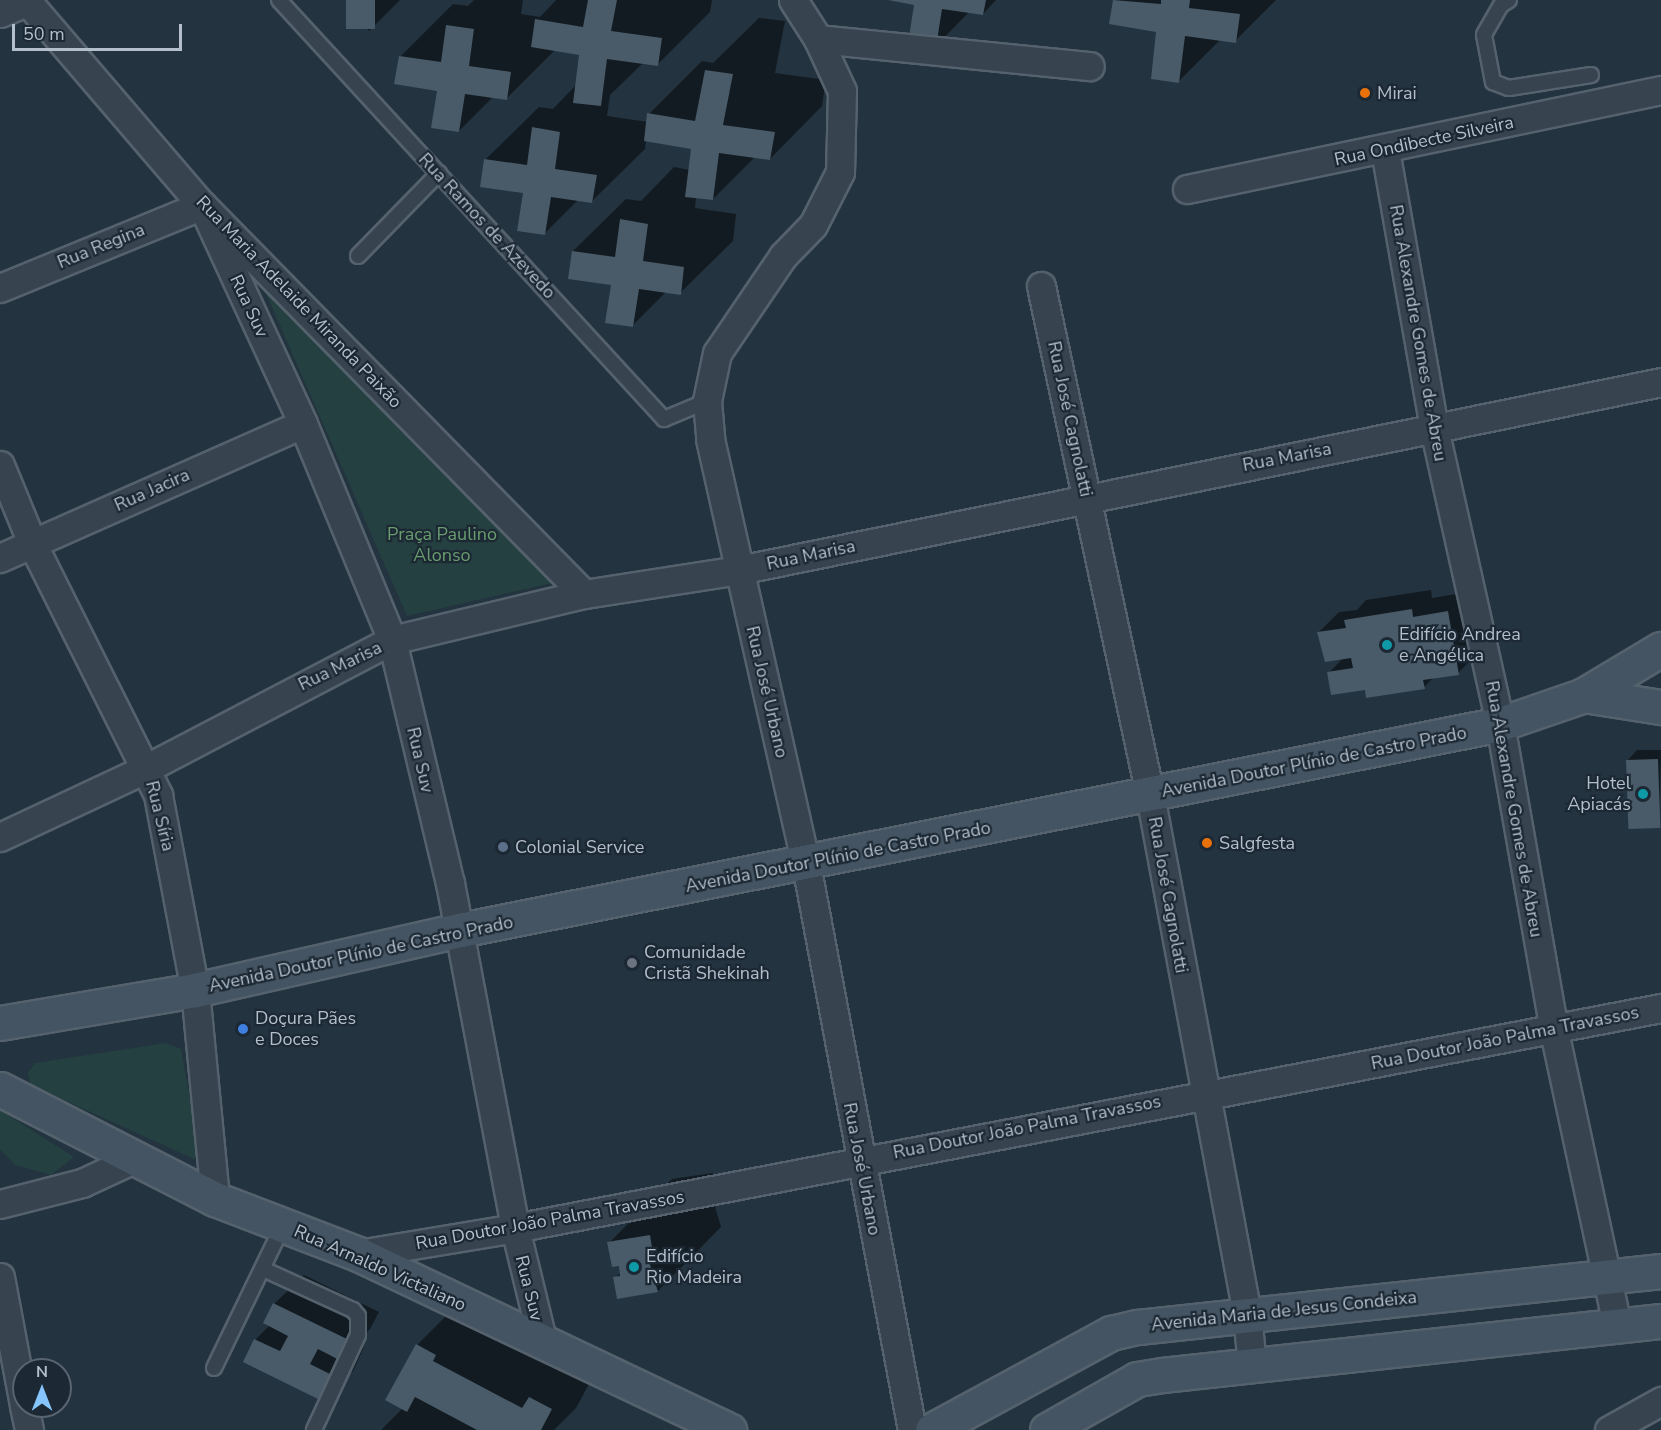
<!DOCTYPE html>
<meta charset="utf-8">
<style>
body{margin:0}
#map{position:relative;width:1661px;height:1430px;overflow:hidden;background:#23333f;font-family:"Nunito Sans",sans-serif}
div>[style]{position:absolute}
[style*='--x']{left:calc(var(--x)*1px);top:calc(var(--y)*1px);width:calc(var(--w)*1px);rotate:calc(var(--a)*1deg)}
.green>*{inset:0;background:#254040}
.shadow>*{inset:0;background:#0007}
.building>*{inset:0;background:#495a68;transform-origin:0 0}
.roads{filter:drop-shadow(2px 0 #55626d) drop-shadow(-2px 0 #55626d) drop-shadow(0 2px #55626d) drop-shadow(0 -2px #55626d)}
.lane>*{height:14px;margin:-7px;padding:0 7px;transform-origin:7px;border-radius:7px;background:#37444f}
.street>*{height:27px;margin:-13.5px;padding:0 13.5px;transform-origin:13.5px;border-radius:13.5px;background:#37444f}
.secondary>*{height:33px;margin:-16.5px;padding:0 16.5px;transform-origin:16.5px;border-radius:16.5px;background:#455462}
.dots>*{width:16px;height:16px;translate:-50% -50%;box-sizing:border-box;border:3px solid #1c2934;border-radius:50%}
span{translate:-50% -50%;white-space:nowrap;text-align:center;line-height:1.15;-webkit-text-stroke:4.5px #1c2934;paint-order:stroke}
.poi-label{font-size:18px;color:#b3bfca}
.left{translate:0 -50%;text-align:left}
.right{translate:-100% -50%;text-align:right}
.street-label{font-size:18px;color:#b3bfca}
.park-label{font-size:18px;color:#699c6e}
.north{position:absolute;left:12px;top:1358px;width:60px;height:60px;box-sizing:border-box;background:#1c2934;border:2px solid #586570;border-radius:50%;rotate:0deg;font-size:16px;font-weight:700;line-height:24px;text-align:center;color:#b3bfca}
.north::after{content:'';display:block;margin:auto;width:21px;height:27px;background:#85c4fd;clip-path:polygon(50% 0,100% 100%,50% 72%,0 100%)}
.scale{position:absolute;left:12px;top:24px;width:170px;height:27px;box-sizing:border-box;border:3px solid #b3bfca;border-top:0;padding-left:8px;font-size:18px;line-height:21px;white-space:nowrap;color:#b3bfca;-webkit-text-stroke:4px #1c2934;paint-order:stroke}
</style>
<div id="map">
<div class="green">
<div style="clip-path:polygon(254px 266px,561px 581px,407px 616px)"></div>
<div style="clip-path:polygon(166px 1043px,181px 1049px,200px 1154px,194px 1159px,31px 1085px,28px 1073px,35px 1063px)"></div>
<div style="clip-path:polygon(0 1110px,74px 1157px,51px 1175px,15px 1165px,0 1149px)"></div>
</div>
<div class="shadow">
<div style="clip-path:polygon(347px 0,400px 0,369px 31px)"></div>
<div style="clip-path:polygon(474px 0,523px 0,521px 14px,540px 17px,556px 0,712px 0,710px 12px,657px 65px,643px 63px,610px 95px,607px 116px,648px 122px,649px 114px,702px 61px,713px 63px,759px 18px,785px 21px,775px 73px,826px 80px,822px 106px,770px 159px,755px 157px,713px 199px,696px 197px,695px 208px,736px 214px,733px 241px,680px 293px,667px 291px,633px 325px,613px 283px,573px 251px,626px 199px,641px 201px,674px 167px,690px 170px,693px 148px,646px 140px,645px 149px,592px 201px,579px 199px,545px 233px,524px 191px,486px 159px,539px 107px,553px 109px,576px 85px,580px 54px,555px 50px,506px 99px,493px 97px,459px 131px,439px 89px,400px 57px,453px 4px,468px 6px)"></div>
<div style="clip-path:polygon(889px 0,996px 0,983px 14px,969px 12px,936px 46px,915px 4px)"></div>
<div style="clip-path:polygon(1114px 0,1276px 0,1235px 41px,1221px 39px,1178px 82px,1158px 30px,1111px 23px)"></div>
<div style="clip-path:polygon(1431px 590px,1432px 598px,1468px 592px,1478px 653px,1458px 673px,1434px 677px,1424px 687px,1366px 688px,1329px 673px,1344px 657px,1319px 632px,1339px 612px,1357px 610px,1366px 600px)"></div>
<div style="clip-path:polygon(1637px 750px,1661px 750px,1659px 827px,1628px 760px)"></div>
<div style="clip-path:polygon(713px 1173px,717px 1195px,713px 1200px,721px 1227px,658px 1291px,615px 1278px,621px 1272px,620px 1265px,609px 1243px,672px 1179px)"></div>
<div style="clip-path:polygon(304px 1275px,379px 1312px,370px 1329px,357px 1343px,364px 1347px,353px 1371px,323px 1400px,255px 1340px,270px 1325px,274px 1304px)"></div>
<div style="clip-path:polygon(470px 1292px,604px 1356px,576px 1408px,554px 1430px,381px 1430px,403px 1408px,417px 1345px)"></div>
</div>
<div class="building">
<div style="left:346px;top:0;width:29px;height:29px"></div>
<div style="clip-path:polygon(588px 0,617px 0,611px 31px,662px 38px,658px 66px,607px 59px,601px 106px,573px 103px,579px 55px,531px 47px,535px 19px,583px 27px)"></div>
<div style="clip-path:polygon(888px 0,986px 0,983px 15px,942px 9px,936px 47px,908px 43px,914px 5px)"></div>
<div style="clip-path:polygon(1113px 0,1161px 4px,1161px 0,1190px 0,1189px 8px,1240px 14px,1236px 43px,1185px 36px,1179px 83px,1151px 79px,1156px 32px,1109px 24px)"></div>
<div style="clip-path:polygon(446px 25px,474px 29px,469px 66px,511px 72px,507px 100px,465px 94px,459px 132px,431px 128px,437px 91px,394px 84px,399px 56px,441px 62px)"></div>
<div style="clip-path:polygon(705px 70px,733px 74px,723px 125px,775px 132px,770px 160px,719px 153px,713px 200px,685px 197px,691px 149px,644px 141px,647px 113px,695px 121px)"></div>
<div style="clip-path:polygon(532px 127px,560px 132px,555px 169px,597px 175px,592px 203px,551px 197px,545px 235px,517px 231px,523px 193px,480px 187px,484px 159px,527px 165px)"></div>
<div style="clip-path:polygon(620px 219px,648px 224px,643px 261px,684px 267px,681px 295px,639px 289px,633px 327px,605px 323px,611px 285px,568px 279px,572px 251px,615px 257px)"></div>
<div style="clip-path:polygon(1412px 609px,1413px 617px,1448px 611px,1459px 675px,1423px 680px,1425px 689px,1366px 698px,1365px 690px,1331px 695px,1327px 672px,1353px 668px,1351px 658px,1325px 662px,1317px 632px,1346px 628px,1344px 620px)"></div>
<div style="left:1658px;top:759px;width:69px;height:32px;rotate:88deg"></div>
<div style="clip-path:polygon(650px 1235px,654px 1260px,649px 1261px,658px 1292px,617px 1299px,613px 1277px,620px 1276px,619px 1266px,612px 1267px,607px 1242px)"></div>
<div style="clip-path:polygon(273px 1303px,351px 1341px,341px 1361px,318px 1349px,310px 1364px,336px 1377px,324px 1402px,243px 1362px,254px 1339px,280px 1351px,288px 1336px,263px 1323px)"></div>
<div style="clip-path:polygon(416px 1344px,436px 1355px,433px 1361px,522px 1408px,529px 1397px,552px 1409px,541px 1430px,477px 1430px,415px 1397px,407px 1412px,385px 1400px)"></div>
</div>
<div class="roads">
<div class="lane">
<div style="--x:279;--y:0;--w:569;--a:47.42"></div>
<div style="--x:664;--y:419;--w:47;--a:-22.7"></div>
<div style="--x:1509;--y:0;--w:9;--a:148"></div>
<div style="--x:1501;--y:5;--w:34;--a:120"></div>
<div style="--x:1484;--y:35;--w:48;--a:79.2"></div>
<div style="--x:1493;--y:82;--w:17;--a:21"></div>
<div style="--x:1509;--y:88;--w:83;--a:-9"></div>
<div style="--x:358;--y:256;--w:116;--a:-45.7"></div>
<div style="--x:263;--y:1269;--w:99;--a:24.5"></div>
<div style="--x:353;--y:1310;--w:8;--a:50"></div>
<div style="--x:358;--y:1316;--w:19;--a:90"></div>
<div style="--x:358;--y:1335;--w:105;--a:114.9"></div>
<div style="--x:214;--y:1368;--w:159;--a:-64.2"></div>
</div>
<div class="street">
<div style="--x:26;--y:0;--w:270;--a:49.4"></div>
<div style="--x:202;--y:205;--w:545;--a:45.52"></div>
<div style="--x:793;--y:0;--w:46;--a:57.3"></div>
<div style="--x:818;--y:39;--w:57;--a:65.2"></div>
<div style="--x:842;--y:91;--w:81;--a:91.4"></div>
<div style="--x:840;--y:172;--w:59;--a:117"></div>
<div style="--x:813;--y:225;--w:43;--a:134.1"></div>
<div style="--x:783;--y:256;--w:117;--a:124.2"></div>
<div style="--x:717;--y:353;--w:49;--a:101.8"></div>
<div style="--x:707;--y:401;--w:38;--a:85"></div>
<div style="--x:710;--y:439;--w:436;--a:77.3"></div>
<div style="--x:806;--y:864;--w:576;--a:79.39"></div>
<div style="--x:0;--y:13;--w:30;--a:-23"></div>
<div style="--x:818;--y:39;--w:273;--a:5.7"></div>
<div style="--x:1385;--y:150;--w:282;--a:80"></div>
<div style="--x:1434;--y:428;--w:303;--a:77.4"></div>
<div style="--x:1500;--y:724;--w:312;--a:80"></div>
<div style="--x:1554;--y:1031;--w:302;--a:77.9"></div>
<div style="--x:1187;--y:189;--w:484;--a:-11.8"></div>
<div style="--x:202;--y:205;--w:241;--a:65.2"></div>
<div style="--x:303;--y:424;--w:234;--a:67.6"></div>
<div style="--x:392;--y:640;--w:250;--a:76.6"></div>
<div style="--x:450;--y:883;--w:351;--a:79.3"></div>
<div style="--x:515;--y:1228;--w:119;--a:76.4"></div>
<div style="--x:1041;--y:286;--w:521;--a:77.91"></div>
<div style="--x:1150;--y:795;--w:528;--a:79.41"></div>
<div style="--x:1247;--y:1314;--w:52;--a:84.5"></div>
<div style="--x:0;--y:288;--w:218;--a:-22.3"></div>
<div style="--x:0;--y:465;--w:84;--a:67.7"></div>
<div style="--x:32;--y:543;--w:282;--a:63.4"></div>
<div style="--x:158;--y:795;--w:198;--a:79.3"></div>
<div style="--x:195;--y:990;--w:210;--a:84.5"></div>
<div style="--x:0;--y:558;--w:331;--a:-23.9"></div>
<div style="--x:0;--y:837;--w:162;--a:-25.1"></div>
<div style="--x:147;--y:768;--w:276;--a:-27.6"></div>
<div style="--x:392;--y:640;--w:197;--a:-13.5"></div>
<div style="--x:584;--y:594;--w:157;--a:-8.8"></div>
<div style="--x:739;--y:570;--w:941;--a:-11.52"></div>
<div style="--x:0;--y:1204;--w:85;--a:-14.4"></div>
<div style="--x:82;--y:1183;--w:57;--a:-24.8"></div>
<div style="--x:358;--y:1254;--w:159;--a:-9.4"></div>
<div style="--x:515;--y:1228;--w:1167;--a:-10.87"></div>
<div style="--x:0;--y:1277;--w:130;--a:79.4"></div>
<div style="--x:24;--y:1406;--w:25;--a:78"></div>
<div style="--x:1609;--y:1430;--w:60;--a:-29.1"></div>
</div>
<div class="secondary">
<div style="--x:1584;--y:695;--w:78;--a:8.9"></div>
<div style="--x:0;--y:1023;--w:198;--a:-9.6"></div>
<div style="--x:195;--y:990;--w:272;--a:-12.8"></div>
<div style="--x:460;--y:930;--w:1060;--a:-11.2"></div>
<div style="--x:1500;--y:724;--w:89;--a:-19"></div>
<div style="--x:1584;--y:695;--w:90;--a:-30.9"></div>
<div style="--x:0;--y:1089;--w:242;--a:27.1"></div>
<div style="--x:215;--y:1199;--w:153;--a:21"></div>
<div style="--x:358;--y:1254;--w:411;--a:25.4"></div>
<div style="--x:932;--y:1430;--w:204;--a:-28.5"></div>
<div style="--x:1111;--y:1333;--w:28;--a:-13"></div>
<div style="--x:1138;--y:1327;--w:526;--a:-6.11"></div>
<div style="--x:1047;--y:1430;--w:103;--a:-29.5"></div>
<div style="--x:1137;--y:1379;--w:25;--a:-9"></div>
<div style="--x:1162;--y:1375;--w:502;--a:-6.18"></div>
</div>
</div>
<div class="dots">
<div style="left:1365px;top:93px;background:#e8710a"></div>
<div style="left:1387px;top:645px;background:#0f9aa8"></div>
<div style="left:1643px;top:794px;background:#0f9aa8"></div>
<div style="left:1207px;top:843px;background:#e8710a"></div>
<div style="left:503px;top:847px;background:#5c6f8a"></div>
<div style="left:632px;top:963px;background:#6b7280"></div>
<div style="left:243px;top:1029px;background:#3f7fe0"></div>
<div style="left:634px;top:1267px;background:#0f9aa8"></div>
</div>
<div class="poi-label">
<span class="left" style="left:1377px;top:93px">Mirai</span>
<span class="left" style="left:1399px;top:645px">Edifício Andrea<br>e Angélica</span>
<span class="right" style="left:1631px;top:794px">Hotel<br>Apiacás</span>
<span class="left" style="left:1219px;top:843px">Salgfesta</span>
<span class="left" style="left:515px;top:847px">Colonial Service</span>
<span class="left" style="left:644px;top:963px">Comunidade<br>Cristã Shekinah</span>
<span class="left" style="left:255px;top:1029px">Doçura Pães<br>e Doces</span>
<span class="left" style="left:646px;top:1267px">Edifício<br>Rio Madeira</span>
</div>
<div class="street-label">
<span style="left:1424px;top:141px;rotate:-12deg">Rua Ondibecte Silveira</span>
<span style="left:487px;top:226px;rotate:47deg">Rua Ramos de Azevedo</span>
<span style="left:101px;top:246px;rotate:-22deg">Rua Regina</span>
<span style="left:299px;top:302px;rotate:46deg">Rua Maria Adelaide Miranda Paixão</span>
<span style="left:249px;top:306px;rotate:65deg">Rua Suv</span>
<span style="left:1418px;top:333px;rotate:80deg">Rua Alexandre Gomes de Abreu</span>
<span style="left:1070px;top:419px;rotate:78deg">Rua José Cagnolatti</span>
<span style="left:1287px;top:457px;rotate:-11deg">Rua Marisa</span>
<span style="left:152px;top:490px;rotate:-24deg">Rua Jacira</span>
<span style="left:811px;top:555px;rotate:-12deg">Rua Marisa</span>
<span style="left:340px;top:666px;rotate:-26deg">Rua Marisa</span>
<span style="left:767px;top:692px;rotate:77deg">Rua José Urbano</span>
<span style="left:420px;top:760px;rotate:77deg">Rua Suv</span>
<span style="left:1314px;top:762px;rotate:-11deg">Avenida Doutor Plínio de Castro Prado</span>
<span style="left:1514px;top:809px;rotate:80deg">Rua Alexandre Gomes de Abreu</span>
<span style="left:160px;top:816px;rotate:76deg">Rua Síria</span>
<span style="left:838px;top:857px;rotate:-11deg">Avenida Doutor Plínio de Castro Prado</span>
<span style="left:1168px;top:895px;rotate:80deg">Rua José Cagnolatti</span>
<span style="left:361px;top:954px;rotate:-12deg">Avenida Doutor Plínio de Castro Prado</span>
<span style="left:1505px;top:1038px;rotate:-11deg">Rua Doutor João Palma Travassos</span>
<span style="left:1027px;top:1127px;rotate:-11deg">Rua Doutor João Palma Travassos</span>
<span style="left:862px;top:1169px;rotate:79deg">Rua José Urbano</span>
<span style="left:550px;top:1220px;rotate:-10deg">Rua Doutor João Palma Travassos</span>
<span style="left:380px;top:1268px;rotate:24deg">Rua Arnaldo Victaliano</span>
<span style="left:529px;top:1288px;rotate:76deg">Rua Suv</span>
<span style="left:1284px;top:1311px;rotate:-6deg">Avenida Maria de Jesus Condeixa</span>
</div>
<div class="park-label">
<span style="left:442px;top:545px">Praça Paulino<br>Alonso</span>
</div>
<div class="north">N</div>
<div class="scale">50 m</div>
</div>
